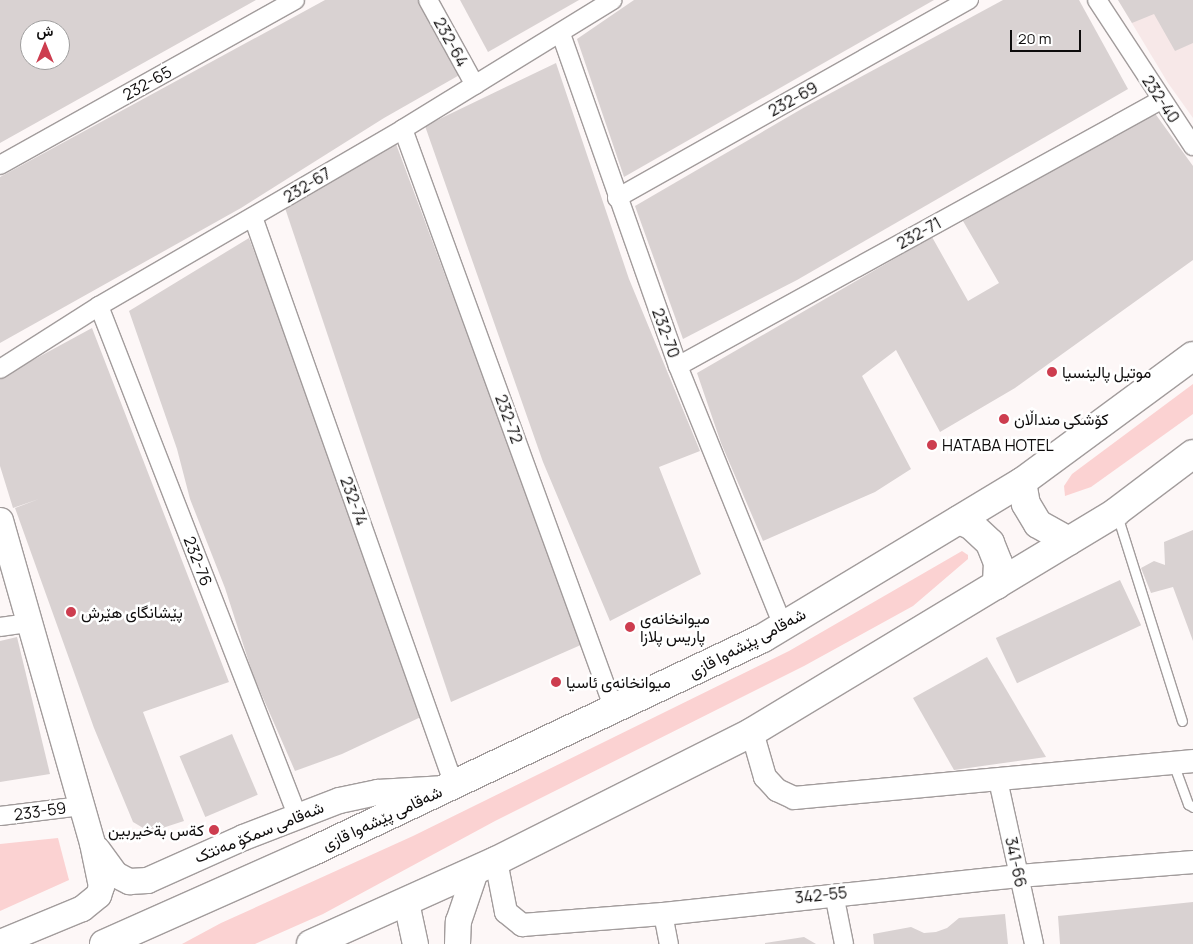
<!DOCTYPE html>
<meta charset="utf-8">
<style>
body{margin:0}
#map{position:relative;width:1193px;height:944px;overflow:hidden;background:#fdf7f7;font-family:Manrope,Vazirmatn,sans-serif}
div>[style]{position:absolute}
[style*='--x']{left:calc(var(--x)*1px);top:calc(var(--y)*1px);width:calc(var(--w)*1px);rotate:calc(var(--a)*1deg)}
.built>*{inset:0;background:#f7e8e8}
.green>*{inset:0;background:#fbd2d2}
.building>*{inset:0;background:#d9d2d2;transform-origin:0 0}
.roads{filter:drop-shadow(1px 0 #a29c9c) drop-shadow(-1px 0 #a29c9c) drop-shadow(0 1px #a29c9c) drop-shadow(0 -1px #a29c9c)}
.service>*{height:9px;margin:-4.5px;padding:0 4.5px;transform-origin:4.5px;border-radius:4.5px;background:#fff}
.minor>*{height:18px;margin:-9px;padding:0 9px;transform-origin:9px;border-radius:9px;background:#fff}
.tertiary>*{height:22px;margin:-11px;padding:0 11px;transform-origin:11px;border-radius:11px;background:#fff}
.secondary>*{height:25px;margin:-12.5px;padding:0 12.5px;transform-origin:12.5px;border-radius:12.5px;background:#fff}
.trunk>*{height:28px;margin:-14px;padding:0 14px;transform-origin:14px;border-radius:14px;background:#fff}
.dots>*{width:14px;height:14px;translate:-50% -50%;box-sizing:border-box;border:2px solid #fff;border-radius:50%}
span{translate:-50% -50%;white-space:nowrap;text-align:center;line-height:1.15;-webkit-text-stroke:5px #fff;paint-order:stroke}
.street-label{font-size:16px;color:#0e0c0c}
.poi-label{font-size:16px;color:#0e0c0c}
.left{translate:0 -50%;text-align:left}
.right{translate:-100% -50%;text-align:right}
.north{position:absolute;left:20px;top:20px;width:50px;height:50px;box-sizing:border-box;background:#fff;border:1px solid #9f9e9e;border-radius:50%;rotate:0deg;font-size:14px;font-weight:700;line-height:20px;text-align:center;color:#0e0c0c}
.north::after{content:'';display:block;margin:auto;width:18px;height:22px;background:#cd3d4f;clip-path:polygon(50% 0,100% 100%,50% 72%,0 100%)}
.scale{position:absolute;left:1010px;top:30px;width:71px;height:22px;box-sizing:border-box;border:2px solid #0e0c0c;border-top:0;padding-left:6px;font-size:15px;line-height:18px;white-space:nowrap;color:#0e0c0c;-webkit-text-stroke:4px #fff;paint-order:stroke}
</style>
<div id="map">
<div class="built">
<div style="clip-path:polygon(1118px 0,1193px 0,1193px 118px,1168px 83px)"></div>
</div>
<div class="green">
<div style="clip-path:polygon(1193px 384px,1193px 414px,1091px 487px,1065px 496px,1064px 486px,1072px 474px)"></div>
<div style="clip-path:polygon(962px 551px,968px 555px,968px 559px,913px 606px,804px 666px,495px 821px,323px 914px,255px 944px,182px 944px,221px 923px,413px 836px,789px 651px)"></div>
<div style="clip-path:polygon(58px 838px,69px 880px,0 911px,0 844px)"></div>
</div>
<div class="building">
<div style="clip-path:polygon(evenodd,0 0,256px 0,0 143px,0 0,30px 30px,60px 30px,60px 60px,30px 60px,30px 30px)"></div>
<div style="clip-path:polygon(325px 0,423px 0,463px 73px,384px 118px,241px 208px,0 343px,0 177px)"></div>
<div style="clip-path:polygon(460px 0,579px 0,488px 52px)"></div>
<div style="clip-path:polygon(634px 0,934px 0,624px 177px,577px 39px)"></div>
<div style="clip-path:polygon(1003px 0,1079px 0,1128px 89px,797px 280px,683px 339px,635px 206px,805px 107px)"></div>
<div style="clip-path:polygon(1118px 0,1193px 0,1193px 43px,1175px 51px,1154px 14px,1132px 23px)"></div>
<div style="clip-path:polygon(556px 63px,629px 279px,700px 451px,659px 467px,701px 574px,610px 621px,543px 462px,425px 126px)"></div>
<div style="clip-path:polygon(1154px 112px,1193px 166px,1193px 260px,1015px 388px,940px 432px,896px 350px,862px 376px,911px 469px,875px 492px,763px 541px,721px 443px,697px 373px,932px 237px,968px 301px,999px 283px,963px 221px)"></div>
<div style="clip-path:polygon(396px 144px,583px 644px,451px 702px,284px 205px)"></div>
<div style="clip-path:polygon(249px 238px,302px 376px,423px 716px,342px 754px,295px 771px,253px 675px,225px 588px,190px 499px,177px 449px,129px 311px)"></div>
<div style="clip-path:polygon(92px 328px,229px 682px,143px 712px,184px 821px,150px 832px,133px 822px,94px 728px,15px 508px,39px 499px,13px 508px,0 466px,0 378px)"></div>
<div style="clip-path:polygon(1193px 530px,1193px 641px,1173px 587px,1151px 593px,1141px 568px,1154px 561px,1165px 565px,1164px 542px)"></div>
<div style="left:1120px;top:580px;width:50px;height:137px;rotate:65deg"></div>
<div style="clip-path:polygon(17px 637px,50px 774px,0 782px,0 641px)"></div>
<div style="clip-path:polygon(987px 657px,1046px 757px,954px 770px,913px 698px)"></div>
<div style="left:232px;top:734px;width:66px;height:57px;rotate:67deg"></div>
<div style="clip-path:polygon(1193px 902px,1193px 944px,1060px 944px,1058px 916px)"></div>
<div style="clip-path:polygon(1005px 914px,1008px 944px,874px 944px,873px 934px,911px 927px,924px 933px,936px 932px,947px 928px,959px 918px)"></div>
<div style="clip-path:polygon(804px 937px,816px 944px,765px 944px,765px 943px)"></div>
</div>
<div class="roads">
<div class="service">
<div style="--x:1117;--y:515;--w:216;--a:72.5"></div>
<div style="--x:1173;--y:763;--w:44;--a:69.9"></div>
<div style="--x:1188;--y:804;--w:6;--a:31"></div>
</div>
<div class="minor">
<div style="--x:428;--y:0;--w:97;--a:61.1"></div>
<div style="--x:1097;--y:0;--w:175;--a:56.7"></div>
<div style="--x:561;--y:34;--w:352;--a:70.6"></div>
<div style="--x:678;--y:366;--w:280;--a:68"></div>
<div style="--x:403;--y:129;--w:617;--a:70.01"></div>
<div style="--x:0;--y:165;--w:338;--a:-29.2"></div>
<div style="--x:617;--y:198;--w:404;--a:-29.4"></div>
<div style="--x:253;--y:217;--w:603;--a:70.51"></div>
<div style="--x:99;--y:306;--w:546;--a:68.74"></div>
<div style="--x:678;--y:366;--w:551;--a:-28.84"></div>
<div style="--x:0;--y:369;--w:117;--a:-32.5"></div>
<div style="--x:99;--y:306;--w:352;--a:-30.2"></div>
<div style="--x:403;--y:129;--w:246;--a:-31.6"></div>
<div style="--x:0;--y:627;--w:29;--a:-8"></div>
<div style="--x:998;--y:780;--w:168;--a:77.6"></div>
<div style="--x:0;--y:816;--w:82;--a:-7"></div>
<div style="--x:834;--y:894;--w:51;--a:78.7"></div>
<div style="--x:663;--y:914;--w:31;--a:79"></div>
</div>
<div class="tertiary">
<div style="--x:752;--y:732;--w:47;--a:73.9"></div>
<div style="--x:765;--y:777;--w:18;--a:47"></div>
<div style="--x:777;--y:790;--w:19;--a:25"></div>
<div style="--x:794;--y:798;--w:401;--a:-5.3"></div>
<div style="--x:496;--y:861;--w:52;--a:78.9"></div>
<div style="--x:506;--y:912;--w:21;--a:39"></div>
<div style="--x:522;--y:925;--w:141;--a:-4.5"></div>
<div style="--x:663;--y:914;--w:358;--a:-6.1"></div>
<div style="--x:1019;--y:876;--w:175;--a:-4.6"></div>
</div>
<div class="secondary">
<div style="--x:0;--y:520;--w:336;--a:74.1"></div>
<div style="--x:92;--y:843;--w:44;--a:78.2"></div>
<div style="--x:101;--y:886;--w:9;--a:108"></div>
<div style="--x:98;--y:895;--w:21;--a:141"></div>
<div style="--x:82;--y:908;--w:89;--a:157.5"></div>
<div style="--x:97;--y:849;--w:31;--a:54"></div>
<div style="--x:115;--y:874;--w:16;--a:27"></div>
<div style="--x:129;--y:881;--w:18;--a:-3"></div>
<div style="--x:147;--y:880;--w:105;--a:-24.1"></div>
<div style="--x:243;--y:837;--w:103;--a:-21.1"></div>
<div style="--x:339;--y:800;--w:39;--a:-12"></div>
<div style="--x:377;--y:792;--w:68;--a:-3.4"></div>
<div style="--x:406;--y:902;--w:43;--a:77.9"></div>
<div style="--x:457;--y:944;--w:23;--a:-88"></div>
<div style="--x:458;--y:921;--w:53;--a:-71.2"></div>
</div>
<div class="trunk">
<div style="--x:1022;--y:482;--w:22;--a:80"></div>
<div style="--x:1026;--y:504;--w:23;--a:59"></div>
<div style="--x:1038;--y:524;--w:35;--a:29"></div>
<div style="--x:959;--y:520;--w:13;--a:23"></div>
<div style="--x:971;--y:525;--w:26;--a:43"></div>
<div style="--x:990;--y:543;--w:22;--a:68"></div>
<div style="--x:998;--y:563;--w:22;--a:93"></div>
<div style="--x:104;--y:944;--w:227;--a:-24"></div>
<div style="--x:311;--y:852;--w:500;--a:-25.34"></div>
<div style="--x:763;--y:638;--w:302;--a:-31.1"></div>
<div style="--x:1022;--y:482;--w:212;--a:-36.4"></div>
<div style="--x:311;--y:944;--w:203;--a:-24.2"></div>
<div style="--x:496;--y:861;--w:287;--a:-26.7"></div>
<div style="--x:752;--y:732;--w:425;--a:-31.1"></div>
<div style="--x:1116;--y:512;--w:96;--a:-37"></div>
</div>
</div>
<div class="dots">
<div style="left:1052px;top:372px;background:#cd3d4f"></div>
<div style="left:1004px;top:419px;background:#cd3d4f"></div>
<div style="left:932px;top:445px;background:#cd3d4f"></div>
<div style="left:71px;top:612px;background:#cd3d4f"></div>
<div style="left:630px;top:627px;background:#cd3d4f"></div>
<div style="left:556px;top:682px;background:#cd3d4f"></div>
<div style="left:214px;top:830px;background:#cd3d4f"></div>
</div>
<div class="street-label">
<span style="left:451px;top:42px;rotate:61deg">232-64</span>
<span style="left:147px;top:83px;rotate:-29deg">232-65</span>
<span style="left:793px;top:99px;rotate:-29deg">232-69</span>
<span style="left:1161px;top:99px;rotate:56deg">232-40</span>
<span style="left:307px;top:185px;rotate:-31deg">232-67</span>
<span style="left:919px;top:233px;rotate:-29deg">232-71</span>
<span style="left:666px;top:333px;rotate:70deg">232-70</span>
<span style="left:509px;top:419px;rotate:70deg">232-72</span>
<span style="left:354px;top:501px;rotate:70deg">232-74</span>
<span style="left:198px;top:561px;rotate:69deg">232-76</span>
<span style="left:747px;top:643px;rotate:-28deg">شەقامی پێشەوا قازی</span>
<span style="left:40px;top:811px;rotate:-8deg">233-59</span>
<span style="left:382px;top:818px;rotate:-25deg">شەقامی پێشەوا قازی</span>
<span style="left:259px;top:832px;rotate:-22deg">شەقامی سمکۆ مەنتک</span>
<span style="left:1016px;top:862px;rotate:78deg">341-66</span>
<span style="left:821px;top:895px;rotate:-6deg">342-55</span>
</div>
<div class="poi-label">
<span class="left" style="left:1062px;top:372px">موتيل پالينسيا</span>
<span class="left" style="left:1014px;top:419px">کۆشکی منداڵان</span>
<span class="left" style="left:942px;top:445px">HATABA HOTEL</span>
<span class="left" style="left:81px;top:612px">پێشانگای هێرش</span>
<span class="left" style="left:640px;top:627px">میوانخانەی<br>پاریس پلازا</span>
<span class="left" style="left:566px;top:682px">میوانخانەی ئاسیا</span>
<span class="right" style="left:204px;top:830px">كةس بةخيربين</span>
</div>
<div class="north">ش</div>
<div class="scale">20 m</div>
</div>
